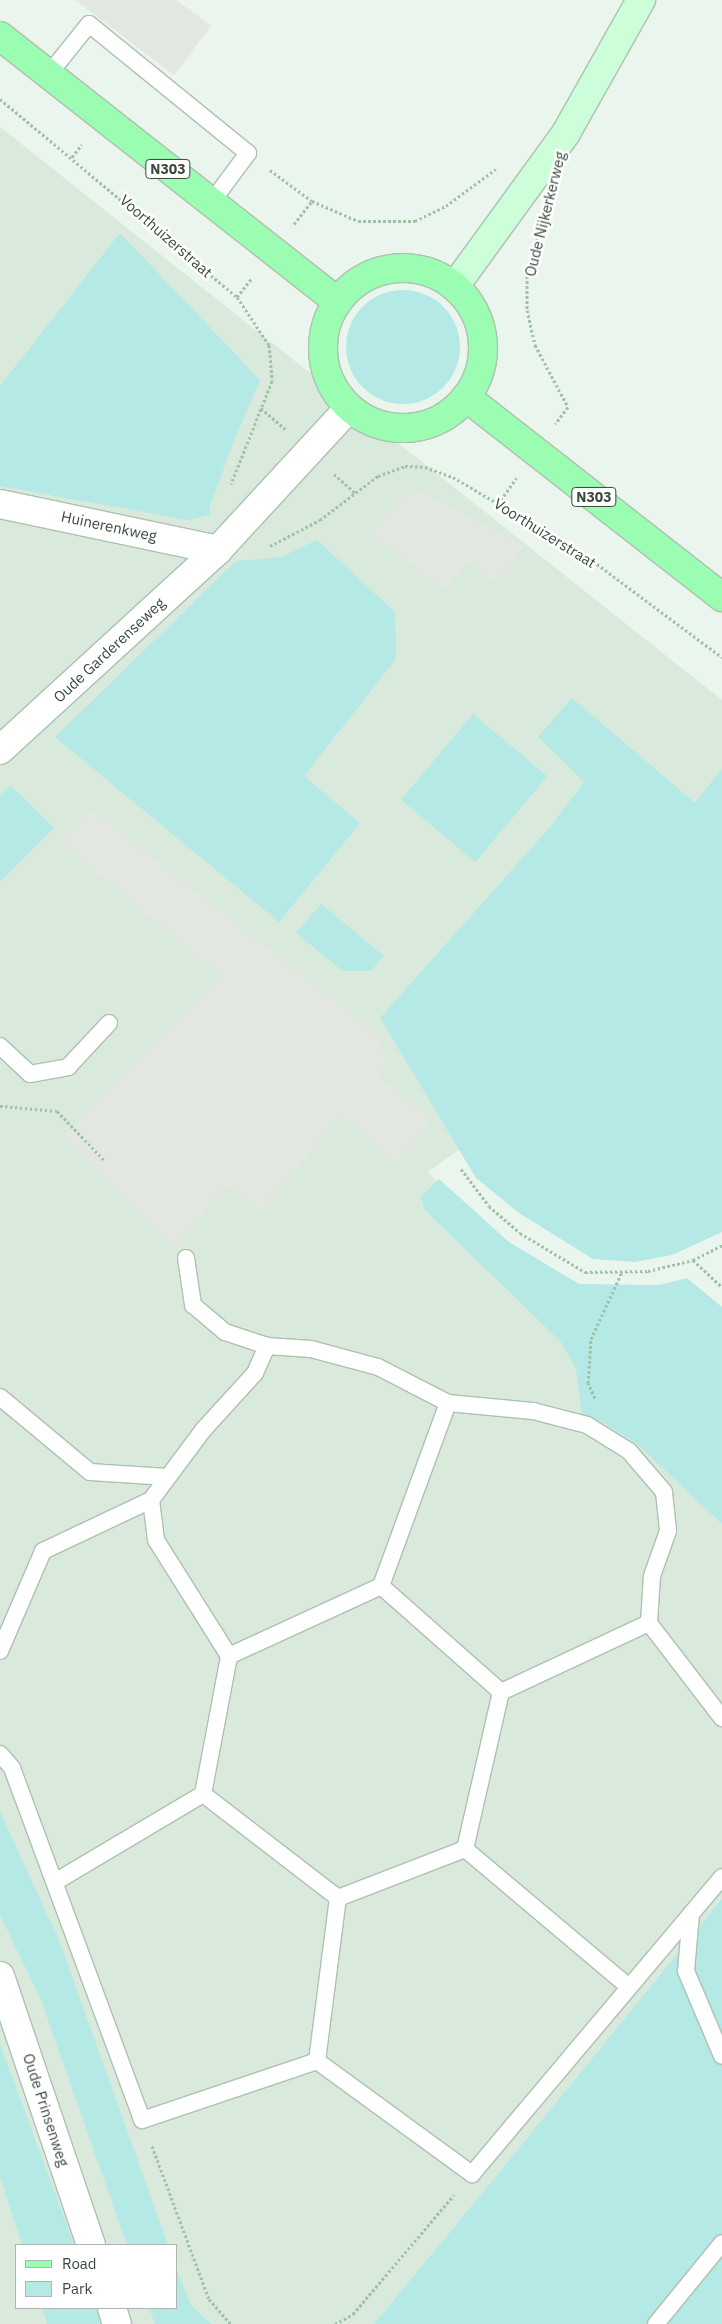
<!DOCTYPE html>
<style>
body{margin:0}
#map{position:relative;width:722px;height:2324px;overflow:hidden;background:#eaf5ed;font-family:"IBM Plex Sans",sans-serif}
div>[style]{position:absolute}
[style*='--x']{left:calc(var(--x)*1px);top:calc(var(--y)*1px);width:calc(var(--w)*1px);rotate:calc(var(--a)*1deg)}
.residential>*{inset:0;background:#d9e9dc}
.green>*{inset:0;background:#b4e9e6;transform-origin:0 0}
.round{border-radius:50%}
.parking>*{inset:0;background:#e2e7e2}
.path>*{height:3px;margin-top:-1.5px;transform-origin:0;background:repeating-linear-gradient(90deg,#9ec2a4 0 2.5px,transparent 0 5px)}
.roads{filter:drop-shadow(1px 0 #adc1b0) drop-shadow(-1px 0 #adc1b0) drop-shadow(0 1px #adc1b0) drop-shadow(0 -1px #adc1b0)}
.lane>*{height:16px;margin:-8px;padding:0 8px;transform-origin:8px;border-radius:8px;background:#fff}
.street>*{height:28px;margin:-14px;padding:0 14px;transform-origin:14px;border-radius:14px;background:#fff}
.secondary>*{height:28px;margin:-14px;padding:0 14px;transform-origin:14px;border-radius:14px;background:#cbfed9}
.primary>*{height:28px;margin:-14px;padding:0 14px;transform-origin:14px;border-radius:14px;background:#9bfdb1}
.primary>.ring{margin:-14px;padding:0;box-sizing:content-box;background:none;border:28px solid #9bfdb1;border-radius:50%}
span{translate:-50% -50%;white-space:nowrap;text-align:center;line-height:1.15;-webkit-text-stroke:5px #fff;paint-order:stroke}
.shield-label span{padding:1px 4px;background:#fff;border:1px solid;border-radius:4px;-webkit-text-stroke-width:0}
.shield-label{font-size:14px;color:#38493a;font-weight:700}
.street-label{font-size:15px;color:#38493a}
.legend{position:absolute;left:15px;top:2244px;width:162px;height:65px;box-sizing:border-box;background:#fff;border:1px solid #afb6b0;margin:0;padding:6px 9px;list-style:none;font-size:15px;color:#38493a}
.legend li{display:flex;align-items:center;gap:10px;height:25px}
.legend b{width:25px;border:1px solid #afb6b0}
</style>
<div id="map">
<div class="residential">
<div style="clip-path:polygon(evenodd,0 127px,722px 700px,722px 883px,658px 1005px,428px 1172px,722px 1491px,722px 1939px,425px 2324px,0 2324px,0 127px,16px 2245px,176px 2245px,176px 2308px,16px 2308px,16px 2245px)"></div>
</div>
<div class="green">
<div style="clip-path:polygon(120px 233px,260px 380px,232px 446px,209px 509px,211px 515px,188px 520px,0 486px,0 386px)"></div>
<div class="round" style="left:346px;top:290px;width:114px;height:114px"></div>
<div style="clip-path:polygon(317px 540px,395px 612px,396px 659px,304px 776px,360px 823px,279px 922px,55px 737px,236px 561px,281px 557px)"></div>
<div style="clip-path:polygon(572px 698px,695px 803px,722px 769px,722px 1232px,672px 1255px,635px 1262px,593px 1259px,519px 1213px,476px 1178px,380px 1018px,550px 827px,584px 782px,538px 737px)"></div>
<div style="left:473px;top:714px;width:97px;height:112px;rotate:40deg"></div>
<div style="clip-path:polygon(10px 785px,54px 828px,0 882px,0 795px)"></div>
<div style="clip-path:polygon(321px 904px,384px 956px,371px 971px,343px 971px,296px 933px)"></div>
<div style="clip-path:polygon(439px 1179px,509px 1242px,579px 1284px,659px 1285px,687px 1278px,722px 1307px,722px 1524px,636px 1443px,602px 1422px,582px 1415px,576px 1369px,561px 1342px,424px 1209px,421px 1196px)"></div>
<div style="clip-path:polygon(0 1812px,59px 1940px,168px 2245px,127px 2245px,41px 2000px,0 1915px)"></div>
<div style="clip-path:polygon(722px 1899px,722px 2324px,374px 2324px,489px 2185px)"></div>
<div style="clip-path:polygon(0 2044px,69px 2231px,74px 2245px,22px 2245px,0 2176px)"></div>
<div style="clip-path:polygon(176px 2268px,191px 2305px,211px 2324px,155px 2324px,149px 2308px,176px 2308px)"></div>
<div style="clip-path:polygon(42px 2308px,96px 2308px,101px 2324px,47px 2324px)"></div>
</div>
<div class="parking">
<div style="clip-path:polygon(75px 0,176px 0,211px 26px,174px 75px)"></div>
<div style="clip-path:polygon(420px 490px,525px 546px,496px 583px,468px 561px,444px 591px,371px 532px,401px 498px)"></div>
<div style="clip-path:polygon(92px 810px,374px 1031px,387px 1061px,378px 1076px,432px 1120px,396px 1163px,341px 1116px,260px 1211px,226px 1185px,175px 1248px,63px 1136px,222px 977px,61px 843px)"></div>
</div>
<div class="path">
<div style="--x:0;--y:99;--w:309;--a:39.9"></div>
<div style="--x:237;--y:297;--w:58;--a:56.3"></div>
<div style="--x:269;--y:345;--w:36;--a:85"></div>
<div style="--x:272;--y:381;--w:111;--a:111.7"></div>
<div style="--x:72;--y:157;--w:16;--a:-52"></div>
<div style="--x:270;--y:170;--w:52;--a:36.4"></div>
<div style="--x:294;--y:224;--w:29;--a:-52"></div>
<div style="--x:312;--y:201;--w:50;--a:23.5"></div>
<div style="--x:358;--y:221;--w:57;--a:0"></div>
<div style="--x:415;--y:221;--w:34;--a:-26"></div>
<div style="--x:446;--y:206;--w:62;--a:-36.5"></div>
<div style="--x:540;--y:229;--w:49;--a:105.5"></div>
<div style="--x:527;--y:276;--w:34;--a:90"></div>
<div style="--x:527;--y:310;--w:36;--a:77"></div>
<div style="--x:535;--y:345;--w:70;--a:62"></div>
<div style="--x:568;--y:407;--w:21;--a:127"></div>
<div style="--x:237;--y:297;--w:24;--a:-52"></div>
<div style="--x:261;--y:408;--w:32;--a:41"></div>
<div style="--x:334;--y:474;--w:28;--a:42"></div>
<div style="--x:498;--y:504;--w:32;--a:-55"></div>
<div style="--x:270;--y:546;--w:56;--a:-27.5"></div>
<div style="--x:320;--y:520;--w:73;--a:-37.2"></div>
<div style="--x:378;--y:476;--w:29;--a:-20"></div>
<div style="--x:405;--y:466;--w:20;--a:3"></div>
<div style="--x:425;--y:467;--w:30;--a:20"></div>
<div style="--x:453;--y:477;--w:153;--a:30.6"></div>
<div style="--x:585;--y:555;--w:171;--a:36.7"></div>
<div style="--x:0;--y:1106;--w:57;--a:5"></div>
<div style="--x:57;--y:1111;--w:69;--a:46.2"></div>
<div style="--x:461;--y:1169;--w:46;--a:52.9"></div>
<div style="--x:489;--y:1206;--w:41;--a:41.1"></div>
<div style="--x:520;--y:1233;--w:76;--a:31"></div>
<div style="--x:585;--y:1272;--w:63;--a:-0.9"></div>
<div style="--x:648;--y:1271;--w:46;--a:-13.7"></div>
<div style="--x:693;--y:1260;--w:33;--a:-27"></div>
<div style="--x:693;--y:1260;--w:40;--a:43"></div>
<div style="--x:595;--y:1398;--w:17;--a:-115"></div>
<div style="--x:588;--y:1383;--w:44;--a:-86.1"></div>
<div style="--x:591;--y:1339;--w:74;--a:-65.2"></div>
<div style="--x:152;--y:2146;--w:163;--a:69.6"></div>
<div style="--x:209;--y:2299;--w:33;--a:49"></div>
<div style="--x:335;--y:2324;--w:21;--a:-29"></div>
<div style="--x:353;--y:2314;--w:156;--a:-49.7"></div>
</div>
<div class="roads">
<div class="lane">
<div style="--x:49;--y:74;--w:64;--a:-51.3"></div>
<div style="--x:89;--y:24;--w:205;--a:39.1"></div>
<div style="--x:248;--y:153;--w:62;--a:126.5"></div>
<div style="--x:0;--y:1046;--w:41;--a:43"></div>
<div style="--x:30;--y:1074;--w:39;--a:-10"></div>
<div style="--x:68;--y:1067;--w:60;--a:-47"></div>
<div style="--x:186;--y:1258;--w:48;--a:81.5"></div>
<div style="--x:193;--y:1305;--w:42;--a:40.2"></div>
<div style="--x:225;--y:1332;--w:44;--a:18.4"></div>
<div style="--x:267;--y:1346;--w:44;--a:3.9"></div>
<div style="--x:311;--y:1349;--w:69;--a:15"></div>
<div style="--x:378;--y:1367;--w:79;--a:27.2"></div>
<div style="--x:448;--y:1403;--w:85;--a:5.4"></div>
<div style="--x:533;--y:1411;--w:56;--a:14.5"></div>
<div style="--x:587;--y:1425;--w:49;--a:31.8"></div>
<div style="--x:629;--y:1451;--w:54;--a:49.5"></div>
<div style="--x:664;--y:1492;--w:39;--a:84"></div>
<div style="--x:668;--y:1531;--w:48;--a:109.6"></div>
<div style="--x:652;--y:1576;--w:47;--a:93.7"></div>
<div style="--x:649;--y:1623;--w:120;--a:52.5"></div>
<div style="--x:0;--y:1397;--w:117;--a:39.8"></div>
<div style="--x:90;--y:1472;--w:78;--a:3.7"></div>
<div style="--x:0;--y:1651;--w:109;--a:-66.7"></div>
<div style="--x:43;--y:1551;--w:119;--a:-25.3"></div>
<div style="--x:151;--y:1500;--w:89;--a:-53.3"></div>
<div style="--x:204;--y:1429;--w:76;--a:-47.7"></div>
<div style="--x:255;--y:1373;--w:30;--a:-66"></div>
<div style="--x:229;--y:1656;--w:167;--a:-24.7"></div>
<div style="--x:381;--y:1586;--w:195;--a:-69.9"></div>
<div style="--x:501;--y:1692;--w:163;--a:-25"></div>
<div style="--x:0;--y:1754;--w:18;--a:49"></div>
<div style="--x:12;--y:1768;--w:375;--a:69.7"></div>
<div style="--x:142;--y:2120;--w:185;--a:-18.6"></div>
<div style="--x:317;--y:2061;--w:164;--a:-82.7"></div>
<div style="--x:203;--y:1794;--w:170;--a:37.6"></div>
<div style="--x:338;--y:1898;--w:136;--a:-21.1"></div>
<div style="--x:465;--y:1849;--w:161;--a:-77.1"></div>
<div style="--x:501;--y:1692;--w:160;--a:-138.5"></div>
<div style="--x:465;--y:1849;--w:214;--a:40.1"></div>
<div style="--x:55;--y:1882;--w:172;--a:-30.7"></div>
<div style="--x:203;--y:1794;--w:140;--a:-79.3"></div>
<div style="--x:229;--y:1656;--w:137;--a:-122.2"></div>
<div style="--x:156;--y:1540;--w:40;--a:-97.1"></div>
<div style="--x:691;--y:1914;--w:57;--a:95"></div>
<div style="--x:686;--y:1971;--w:92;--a:67"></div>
<div style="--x:317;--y:2061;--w:192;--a:36.1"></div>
<div style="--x:472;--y:2174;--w:388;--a:-49.9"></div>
<div style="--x:656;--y:2324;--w:104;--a:-50.8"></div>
</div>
<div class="street">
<div style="--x:0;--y:504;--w:223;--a:11.9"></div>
<div style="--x:0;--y:750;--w:296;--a:-42.5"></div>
<div style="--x:218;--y:550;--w:193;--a:-47.3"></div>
<div style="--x:0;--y:1976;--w:284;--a:71.3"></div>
<div style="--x:112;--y:2308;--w:17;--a:73"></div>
</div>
<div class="secondary">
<div style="--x:455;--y:286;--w:189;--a:-54"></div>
<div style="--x:566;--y:133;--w:153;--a:-60.6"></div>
</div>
<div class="primary">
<div style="--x:0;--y:36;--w:429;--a:38.2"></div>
<div class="ring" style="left:323px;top:268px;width:132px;height:132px"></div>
<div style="--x:466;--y:397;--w:325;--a:38"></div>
</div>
</div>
<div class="shield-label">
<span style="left:168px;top:169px">N303</span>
<span style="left:594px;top:497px">N303</span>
</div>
<div class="street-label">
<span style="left:545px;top:214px;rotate:-76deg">Oude Nijkerkerweg</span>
<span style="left:166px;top:236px;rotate:41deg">Voorthuizerstraat</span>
<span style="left:109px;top:526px;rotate:12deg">Huinerenkweg</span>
<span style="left:545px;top:533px;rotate:32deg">Voorthuizerstraat</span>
<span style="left:109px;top:650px;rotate:-43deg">Oude Garderenseweg</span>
<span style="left:46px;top:2110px;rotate:72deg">Oude Prinsenweg</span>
</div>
<ul class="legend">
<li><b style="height:6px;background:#9bfdb1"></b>Road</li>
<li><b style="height:14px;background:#b4e9e6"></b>Park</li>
</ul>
</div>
